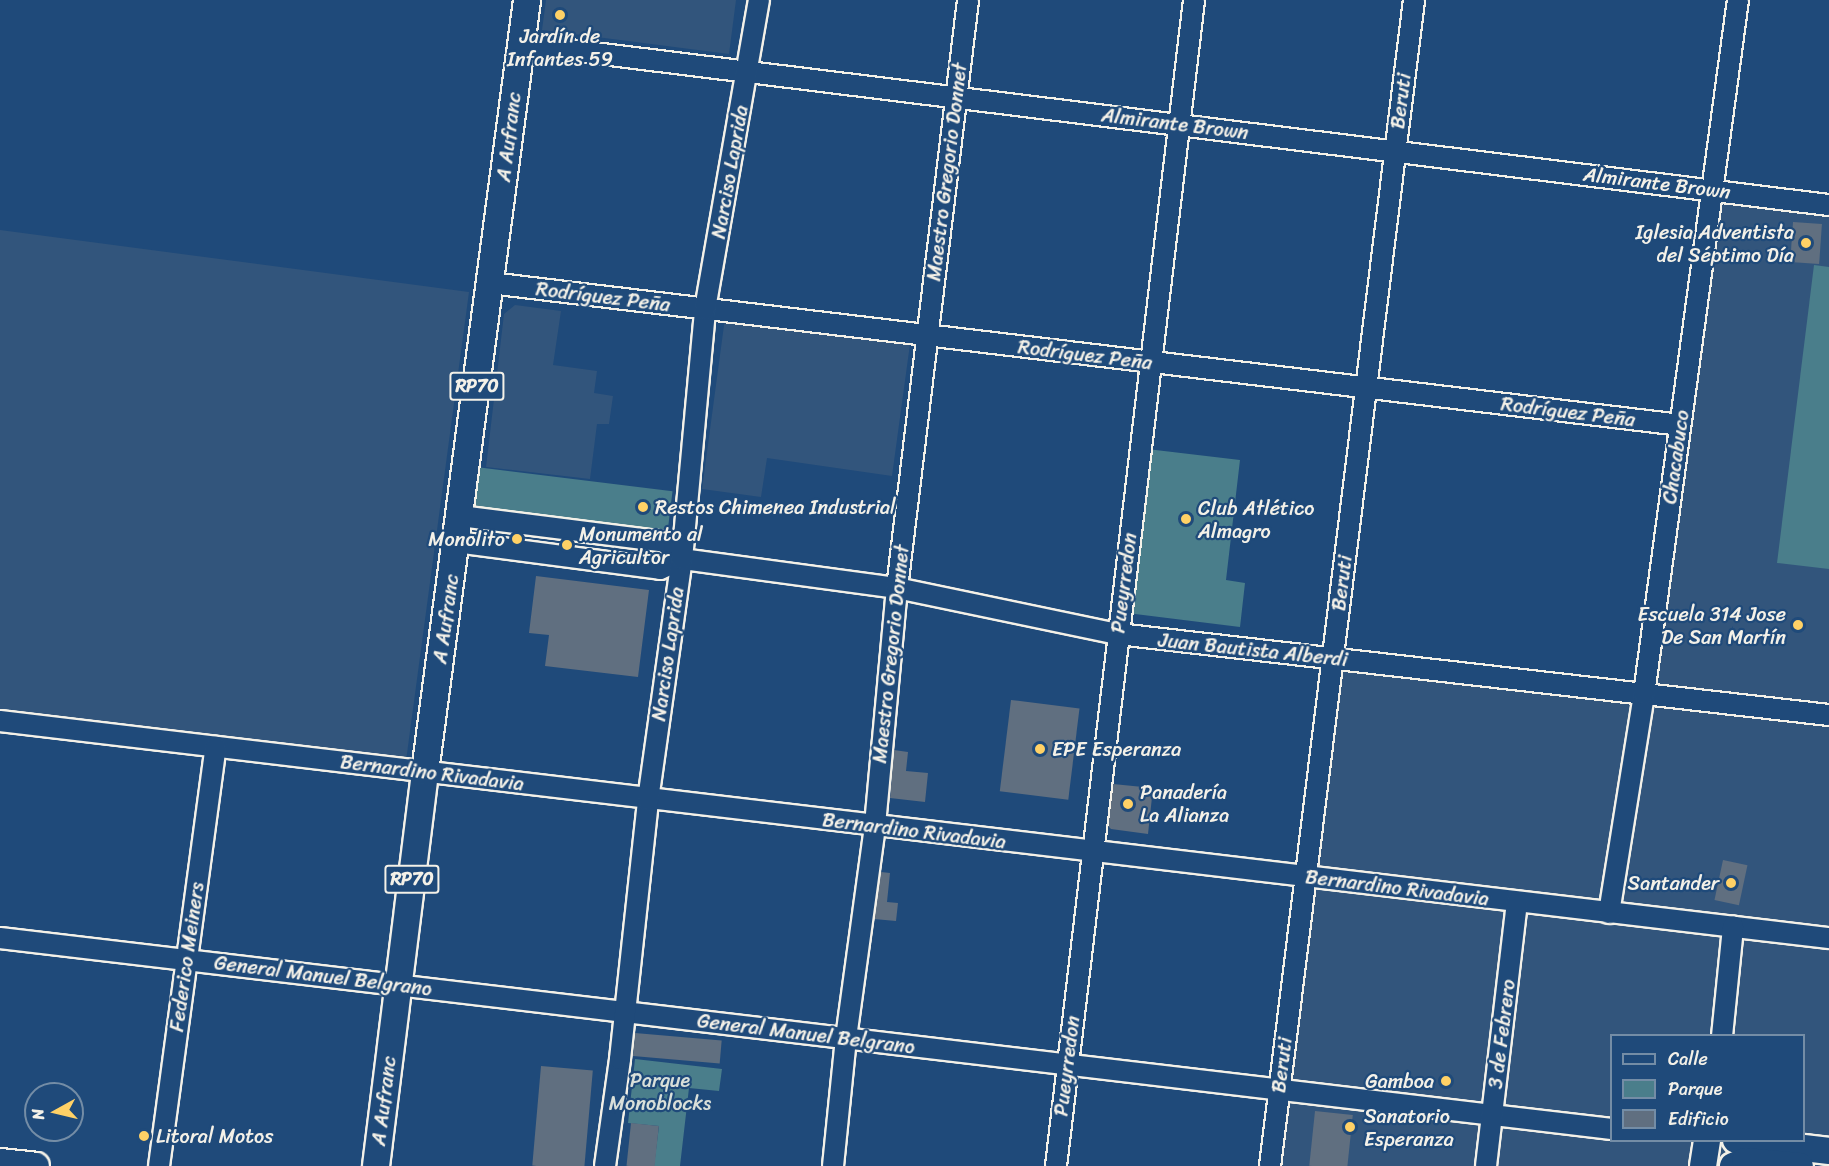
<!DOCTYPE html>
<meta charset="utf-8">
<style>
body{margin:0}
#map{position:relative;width:1829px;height:1166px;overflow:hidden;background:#1f4a7a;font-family:Sriracha,sans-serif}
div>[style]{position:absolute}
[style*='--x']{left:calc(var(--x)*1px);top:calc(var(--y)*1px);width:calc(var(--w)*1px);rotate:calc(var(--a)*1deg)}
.built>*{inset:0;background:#32557c}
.green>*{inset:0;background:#4a7e8b;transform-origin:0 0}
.building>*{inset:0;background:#606f80;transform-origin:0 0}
.roads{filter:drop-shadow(2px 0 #f4f1e8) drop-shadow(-2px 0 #f4f1e8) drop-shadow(0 2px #f4f1e8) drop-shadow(0 -2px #f4f1e8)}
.minor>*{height:20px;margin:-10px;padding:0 10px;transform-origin:10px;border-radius:10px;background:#1f4a7a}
.major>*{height:26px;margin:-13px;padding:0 13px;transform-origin:13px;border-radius:13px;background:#1f4a7a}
.dots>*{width:16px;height:16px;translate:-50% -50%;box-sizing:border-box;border:3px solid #1f4a7a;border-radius:50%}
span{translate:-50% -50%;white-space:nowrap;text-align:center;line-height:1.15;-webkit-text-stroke:4.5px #1f4a7a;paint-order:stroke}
.shield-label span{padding:2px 4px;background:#1f4a7a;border:2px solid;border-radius:4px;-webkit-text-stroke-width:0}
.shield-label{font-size:18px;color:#f4f1e8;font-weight:700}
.poi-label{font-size:20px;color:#f4f1e8}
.right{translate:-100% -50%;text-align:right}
.left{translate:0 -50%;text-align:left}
.street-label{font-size:20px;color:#f4f1e8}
.park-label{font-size:20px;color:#dae0da}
.legend{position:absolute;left:1610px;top:1034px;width:195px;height:108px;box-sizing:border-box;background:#1f4a7a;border:2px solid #748da6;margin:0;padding:8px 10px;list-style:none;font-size:18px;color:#f4f1e8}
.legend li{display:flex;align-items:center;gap:12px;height:30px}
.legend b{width:30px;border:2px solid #748da6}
.north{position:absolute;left:24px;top:1082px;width:60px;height:60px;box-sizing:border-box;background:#1f4a7a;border:2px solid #748da6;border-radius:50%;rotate:262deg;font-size:16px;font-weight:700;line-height:24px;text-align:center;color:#f4f1e8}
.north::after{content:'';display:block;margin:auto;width:21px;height:27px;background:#ffd166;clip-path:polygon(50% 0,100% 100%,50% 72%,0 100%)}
</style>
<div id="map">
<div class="built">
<div style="clip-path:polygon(546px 0,736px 0,729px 54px,542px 30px)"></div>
<div style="clip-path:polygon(evenodd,1713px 190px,1829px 204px,1829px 1166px,1272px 1166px,1332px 658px,1644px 694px,1713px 190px,1612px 1036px,1804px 1036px,1804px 1140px,1612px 1140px,1612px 1036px)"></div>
<div style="clip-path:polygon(0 230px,469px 292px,406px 761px,0 712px)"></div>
<div style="clip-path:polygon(515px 305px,561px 311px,553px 365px,597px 371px,594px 393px,613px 396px,609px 424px,597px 424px,590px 479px,486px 467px,504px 314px)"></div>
<div style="clip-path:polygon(725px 318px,910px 344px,892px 476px,767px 458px,761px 497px,702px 489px)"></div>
</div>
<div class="green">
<div style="clip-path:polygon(1814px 265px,1829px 267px,1829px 569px,1777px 563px)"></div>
<div style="clip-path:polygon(1147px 449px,1240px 460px,1226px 580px,1245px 583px,1240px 627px,1127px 613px)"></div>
<div style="left:476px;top:467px;width:198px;height:47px;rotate:7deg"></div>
<div style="clip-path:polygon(635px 1059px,722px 1069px,719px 1091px,689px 1088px,680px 1166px,654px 1166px,659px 1126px,628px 1123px)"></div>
</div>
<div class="building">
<div style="left:1793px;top:222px;width:29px;height:40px;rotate:4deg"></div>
<div style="clip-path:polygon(536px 576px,649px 590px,638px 677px,545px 666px,549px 635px,529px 633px)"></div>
<div style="left:1011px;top:700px;width:69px;height:92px;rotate:7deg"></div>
<div style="clip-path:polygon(894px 750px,908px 752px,906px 771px,928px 773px,925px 802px,890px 798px)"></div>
<div style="clip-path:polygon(1113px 784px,1153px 788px,1148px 834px,1111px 829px,1108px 826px)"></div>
<div style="left:1723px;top:860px;width:25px;height:41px;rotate:12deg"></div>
<div style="clip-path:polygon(881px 872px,890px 873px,887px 902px,898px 903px,896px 921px,874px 919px)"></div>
<div style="left:635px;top:1033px;width:87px;height:23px;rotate:5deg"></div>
<div style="left:541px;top:1066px;width:52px;height:100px;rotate:5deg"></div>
<div style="left:1315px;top:1111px;width:38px;height:55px;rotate:6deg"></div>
<div style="left:631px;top:1123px;width:28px;height:43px;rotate:6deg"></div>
</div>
<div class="roads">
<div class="minor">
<div style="--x:521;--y:44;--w:1318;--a:7.02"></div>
<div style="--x:490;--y:283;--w:1198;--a:6.8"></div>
<div style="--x:460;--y:516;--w:207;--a:7.2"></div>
<div style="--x:665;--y:542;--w:24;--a:45"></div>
<div style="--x:456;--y:542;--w:206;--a:7.5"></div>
<div style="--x:660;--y:569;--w:24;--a:-24"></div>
<div style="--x:682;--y:559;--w:217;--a:7.7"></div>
<div style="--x:897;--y:588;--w:226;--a:11.8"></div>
<div style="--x:1118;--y:634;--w:716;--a:6.5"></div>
<div style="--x:0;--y:721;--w:1842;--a:6.77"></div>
<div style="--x:1609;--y:913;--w:222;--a:-80.9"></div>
<div style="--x:1644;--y:694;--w:700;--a:-82.29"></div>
<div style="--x:0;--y:938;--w:1623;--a:6.76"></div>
<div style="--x:1722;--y:1036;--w:110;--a:-84.2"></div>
<div style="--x:159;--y:1166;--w:423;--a:-82.3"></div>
<div style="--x:605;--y:1166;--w:108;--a:-82"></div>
<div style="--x:620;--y:1059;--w:261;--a:-83.8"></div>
<div style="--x:648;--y:800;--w:243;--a:-82"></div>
<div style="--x:682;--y:559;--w:251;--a:-84.7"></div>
<div style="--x:705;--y:309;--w:314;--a:-80.1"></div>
<div style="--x:833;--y:1166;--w:129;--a:-84.2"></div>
<div style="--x:846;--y:1038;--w:215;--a:-82.2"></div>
<div style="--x:875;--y:825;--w:238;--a:-84.7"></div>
<div style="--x:897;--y:588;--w:592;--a:-83.11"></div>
<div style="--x:1056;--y:1166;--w:1174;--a:-83.25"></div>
<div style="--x:1270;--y:1166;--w:1175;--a:-82.96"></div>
<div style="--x:1486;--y:1166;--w:266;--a:-83.3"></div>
</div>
<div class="major">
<div style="--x:1736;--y:1140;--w:94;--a:6.7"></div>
<div style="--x:0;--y:1162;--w:36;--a:6"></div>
<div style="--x:376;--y:1166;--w:397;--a:-82.9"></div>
<div style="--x:425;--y:772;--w:779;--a:-82.47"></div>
<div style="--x:1703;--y:1166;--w:26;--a:-81"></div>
<div style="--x:1733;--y:1166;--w:13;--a:-23"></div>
<div style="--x:1745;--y:1161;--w:55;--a:5.2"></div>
</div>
</div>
<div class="dots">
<div style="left:560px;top:15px;background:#ffd166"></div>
<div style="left:1806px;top:243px;background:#ffd166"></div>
<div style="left:643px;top:507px;background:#ffd166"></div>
<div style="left:1186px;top:519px;background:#ffd166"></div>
<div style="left:517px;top:539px;background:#ffd166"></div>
<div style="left:567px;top:545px;background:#ffd166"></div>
<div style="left:1798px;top:625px;background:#ffd166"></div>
<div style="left:1040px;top:749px;background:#ffd166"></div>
<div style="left:1128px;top:804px;background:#ffd166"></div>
<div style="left:1731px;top:883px;background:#ffd166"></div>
<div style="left:1446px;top:1081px;background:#ffd166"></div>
<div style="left:1350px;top:1127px;background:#ffd166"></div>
<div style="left:144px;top:1136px;background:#ffd166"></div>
</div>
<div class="shield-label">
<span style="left:477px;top:386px">RP70</span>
<span style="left:412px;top:879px">RP70</span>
</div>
<div class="poi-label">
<span style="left:560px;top:48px">Jardín de<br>Infantes 59</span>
<span class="right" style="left:1794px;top:244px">Iglesia Adventista<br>del Séptimo Día</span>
<span class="left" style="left:655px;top:507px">Restos Chimenea Industrial</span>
<span class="left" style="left:1198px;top:520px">Club Atlético<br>Almagro</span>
<span class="left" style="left:579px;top:546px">Monumento al<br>Agricultor</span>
<span class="right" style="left:505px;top:539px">Monolito</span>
<span class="right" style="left:1786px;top:626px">Escuela 314 Jose<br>De San Martín</span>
<span class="left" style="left:1052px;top:749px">EPE Esperanza</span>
<span class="left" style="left:1140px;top:804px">Panadería<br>La Alianza</span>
<span class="right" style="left:1719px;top:883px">Santander</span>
<span class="right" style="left:1434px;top:1081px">Gamboa</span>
<span class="left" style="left:1364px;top:1128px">Sanatorio<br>Esperanza</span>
<span class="left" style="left:156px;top:1136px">Litoral Motos</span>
</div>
<div class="street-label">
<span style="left:1401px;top:101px;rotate:-83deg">Beruti</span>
<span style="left:1175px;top:124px;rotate:7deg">Almirante Brown</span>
<span style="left:509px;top:137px;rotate:-83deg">A Aufranc</span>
<span style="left:730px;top:172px;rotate:-80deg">Narciso Laprida</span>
<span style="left:947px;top:172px;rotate:-83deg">Maestro Gregorio Donnet</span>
<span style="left:1657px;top:183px;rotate:7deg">Almirante Brown</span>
<span style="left:603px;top:297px;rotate:7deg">Rodríguez Peña</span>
<span style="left:1085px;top:355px;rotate:7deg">Rodríguez Peña</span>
<span style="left:1568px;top:412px;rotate:7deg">Rodríguez Peña</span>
<span style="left:1676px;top:457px;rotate:-82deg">Chacabuco</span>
<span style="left:1124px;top:583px;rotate:-83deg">Pueyrredon</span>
<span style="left:1342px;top:583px;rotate:-83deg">Beruti</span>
<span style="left:446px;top:619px;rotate:-82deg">A Aufranc</span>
<span style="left:1253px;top:650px;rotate:6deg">Juan Bautista Alberdi</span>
<span style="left:668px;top:654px;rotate:-82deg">Narciso Laprida</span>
<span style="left:891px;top:654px;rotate:-84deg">Maestro Gregorio Donnet</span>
<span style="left:432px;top:773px;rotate:7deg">Bernardino Rivadavia</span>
<span style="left:914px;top:831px;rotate:7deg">Bernardino Rivadavia</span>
<span style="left:1397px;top:888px;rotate:7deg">Bernardino Rivadavia</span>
<span style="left:187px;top:957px;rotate:-82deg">Federico Meiners</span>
<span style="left:323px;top:976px;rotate:7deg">General Manuel Belgrano</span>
<span style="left:806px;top:1034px;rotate:7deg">General Manuel Belgrano</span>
<span style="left:1502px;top:1034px;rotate:-83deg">3 de Febrero</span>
<span style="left:1282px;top:1065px;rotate:-83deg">Beruti</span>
<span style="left:1067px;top:1066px;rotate:-83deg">Pueyrredon</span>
<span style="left:384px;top:1101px;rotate:-83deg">A Aufranc</span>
</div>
<div class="park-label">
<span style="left:660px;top:1092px">Parque<br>Monoblocks</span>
</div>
<ul class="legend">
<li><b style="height:8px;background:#1f4a7a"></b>Calle</li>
<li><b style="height:16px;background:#4a7e8b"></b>Parque</li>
<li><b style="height:16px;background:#606f80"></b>Edificio</li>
</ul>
<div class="north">N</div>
</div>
